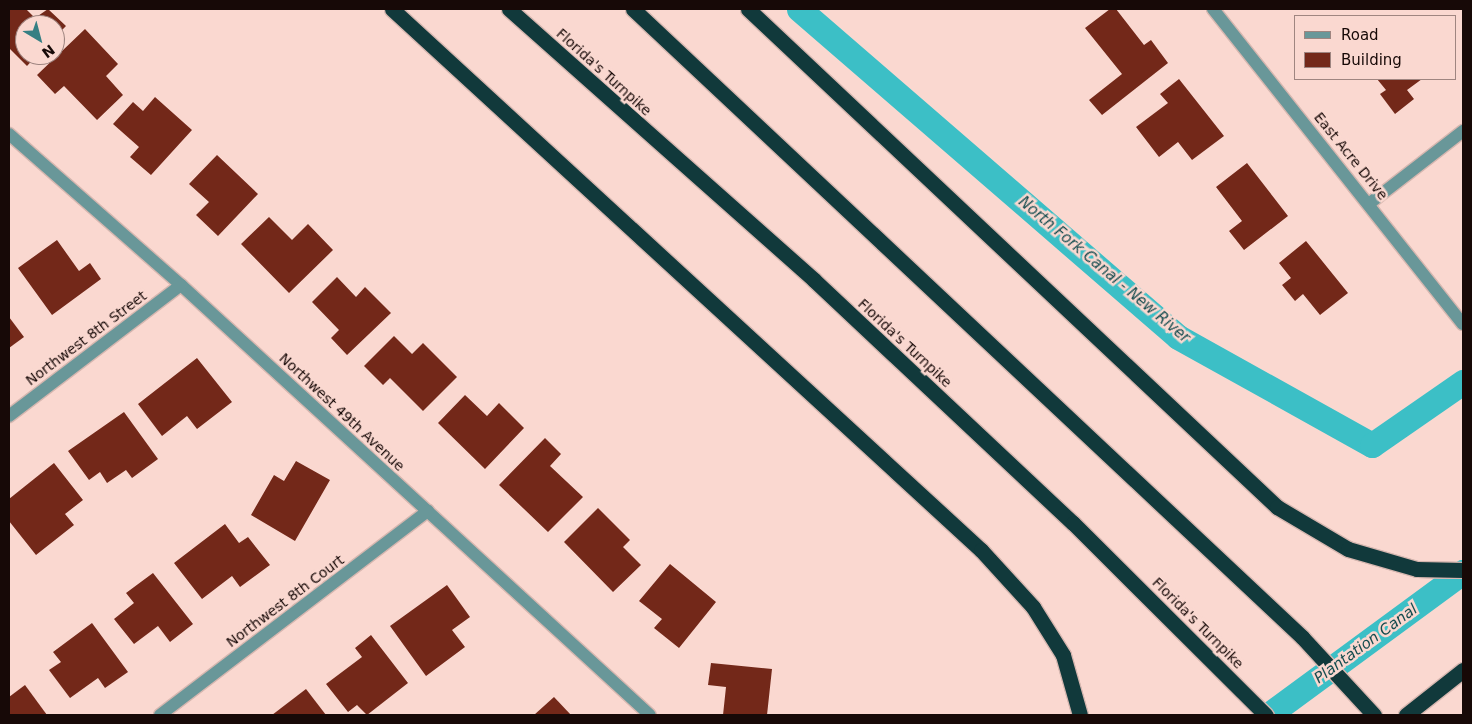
<!DOCTYPE html>
<style>
body{margin:0}
#map{position:relative;width:1472px;height:724px;overflow:hidden;background:#fad8d0;font-family:"DejaVu Sans",sans-serif}
div>[style]{position:absolute}
[style*='--x']{left:calc(var(--x)*1px);top:calc(var(--y)*1px);width:calc(var(--w)*1px);rotate:calc(var(--a)*1deg)}
.canal>*{height:25px;margin:-12.5px;padding:0 12.5px;transform-origin:12.5px;border-radius:12.5px;background:#3cbfc6}
.building>*{inset:0;background:#732819}
.roads{filter:drop-shadow(1px 0 #d6b7b0) drop-shadow(-1px 0 #d6b7b0) drop-shadow(0 1px #d6b7b0) drop-shadow(0 -1px #d6b7b0)}
.street>*{height:12px;margin:-6px;padding:0 6px;transform-origin:6px;border-radius:6px;background:#699799}
.highway>*{height:15px;margin:-7.5px;padding:0 7.5px;transform-origin:7.5px;border-radius:7.5px;background:#11393b}
span{translate:-50% -50%;white-space:nowrap;text-align:center;line-height:1.15;-webkit-text-stroke:5px #fad8d0;paint-order:stroke}
.street-label{font-size:14px;color:#170907}
.water-label{font-size:15px;color:#154c4f;font-style:italic}
.frame{position:absolute;inset:0;border:10px solid #170907;pointer-events:none}
.legend{position:absolute;left:1294px;top:15px;width:162px;height:65px;box-sizing:border-box;background:#fad8d0;border:1px solid #9f8580;margin:0;padding:6px 9px;list-style:none;font-size:15px;color:#170907}
.legend li{display:flex;align-items:center;gap:10px;height:25px}
.legend b{width:25px;border:1px solid #9f8580}
.north{position:absolute;left:15px;top:15px;width:50px;height:50px;box-sizing:border-box;background:#fad8d0;border:1px solid #9f8580;border-radius:50%;rotate:143deg;font-size:14px;font-weight:700;line-height:20px;text-align:center;color:#170907}
.north::after{content:'';display:block;margin:auto;width:18px;height:22px;background:#367f83;clip-path:polygon(50% 0,100% 100%,50% 72%,0 100%)}
</style>
<div id="map">
<div class="canal">
<div style="--x:799;--y:9;--w:501;--a:40.87"></div>
<div style="--x:1178;--y:337;--w:222;--a:29.1"></div>
<div style="--x:1372;--y:445;--w:111;--a:-34.7"></div>
<div style="--x:1268;--y:715;--w:242;--a:-36.3"></div>
</div>
<div class="building">
<div style="clip-path:polygon(9px 9px,26px 9px,35px 18px,48px 9px,66px 26px,55px 37px,55px 25px,25px 25px,25px 55px,37px 55px,27px 66px,9px 48px)"></div>
<div style="clip-path:polygon(1110px 9px,1116px 9px,1144px 45px,1151px 40px,1168px 63px,1102px 115px,1089px 100px,1122px 74px,1085px 28px)"></div>
<div style="clip-path:polygon(85px 29px,118px 64px,106px 76px,123px 95px,97px 120px,64px 86px,55px 94px,37px 75px)"></div>
<div style="clip-path:polygon(1179px 79px,1224px 136px,1192px 160px,1178px 142px,1159px 157px,1136px 127px,1168px 103px,1160px 94px)"></div>
<div style="clip-path:polygon(1377px 79px,1422px 79px,1407px 90px,1414px 99px,1395px 114px,1380px 94px,1386px 90px)"></div>
<div style="clip-path:polygon(155px 97px,192px 130px,151px 175px,130px 157px,139px 147px,113px 124px,133px 102px,143px 111px)"></div>
<div style="clip-path:polygon(217px 155px,258px 194px,218px 236px,196px 215px,209px 202px,189px 184px)"></div>
<div style="clip-path:polygon(1247px 163px,1288px 216px,1244px 250px,1229px 231px,1242px 221px,1216px 187px)"></div>
<div style="clip-path:polygon(269px 217px,292px 240px,308px 224px,333px 250px,289px 293px,241px 244px)"></div>
<div style="clip-path:polygon(57px 240px,79px 271px,90px 263px,101px 279px,52px 315px,18px 268px)"></div>
<div style="clip-path:polygon(1306px 241px,1348px 293px,1320px 315px,1303px 294px,1295px 301px,1282px 285px,1291px 278px,1279px 263px)"></div>
<div style="clip-path:polygon(337px 277px,356px 297px,365px 287px,391px 313px,347px 355px,331px 338px,339px 330px,312px 302px)"></div>
<div style="clip-path:polygon(9px 317px,24px 337px,9px 348px)"></div>
<div style="clip-path:polygon(394px 336px,412px 354px,423px 343px,457px 377px,423px 411px,390px 378px,383px 385px,364px 366px)"></div>
<div style="clip-path:polygon(197px 358px,232px 402px,197px 429px,187px 416px,162px 436px,138px 404px)"></div>
<div style="clip-path:polygon(465px 395px,487px 416px,499px 403px,524px 428px,485px 469px,438px 423px)"></div>
<div style="clip-path:polygon(124px 412px,158px 459px,132px 478px,126px 470px,107px 483px,100px 472px,89px 480px,68px 451px)"></div>
<div style="clip-path:polygon(545px 438px,561px 454px,550px 466px,583px 497px,548px 532px,499px 485px)"></div>
<div style="clip-path:polygon(296px 461px,330px 480px,295px 541px,251px 515px,274px 475px,284px 481px)"></div>
<div style="clip-path:polygon(54px 463px,83px 500px,65px 514px,74px 525px,36px 555px,9px 521px,9px 499px)"></div>
<div style="clip-path:polygon(598px 508px,630px 540px,623px 547px,641px 565px,613px 592px,564px 542px)"></div>
<div style="clip-path:polygon(225px 524px,239px 543px,248px 537px,270px 565px,240px 587px,232px 576px,202px 599px,174px 563px)"></div>
<div style="clip-path:polygon(670px 564px,716px 602px,679px 648px,654px 628px,662px 619px,639px 601px)"></div>
<div style="clip-path:polygon(153px 573px,193px 624px,170px 642px,158px 626px,134px 644px,114px 619px,134px 603px,126px 593px)"></div>
<div style="clip-path:polygon(447px 585px,470px 617px,452px 630px,465px 647px,426px 676px,390px 626px)"></div>
<div style="clip-path:polygon(92px 623px,128px 672px,105px 688px,98px 678px,70px 698px,49px 670px,61px 662px,53px 652px)"></div>
<div style="clip-path:polygon(371px 635px,408px 683px,367px 715px,357px 705px,348px 712px,326px 684px,362px 657px,355px 648px)"></div>
<div style="clip-path:polygon(711px 663px,772px 669px,767px 715px,723px 715px,726px 687px,708px 685px)"></div>
<div style="clip-path:polygon(25px 685px,47px 715px,9px 715px,9px 697px)"></div>
<div style="clip-path:polygon(306px 689px,326px 715px,272px 715px)"></div>
<div style="clip-path:polygon(554px 697px,571px 715px,534px 715px)"></div>
</div>
<div class="roads">
<div class="street">
<div style="--x:1213;--y:9;--w:402;--a:51.6"></div>
<div style="--x:9;--y:134;--w:229;--a:41.3"></div>
<div style="--x:181;--y:285;--w:636;--a:42.52"></div>
<div style="--x:1370;--y:203;--w:118;--a:-37.7"></div>
<div style="--x:9;--y:416;--w:216;--a:-37.3"></div>
<div style="--x:160;--y:715;--w:337;--a:-37.3"></div>
</div>
<div class="highway">
<div style="--x:392;--y:9;--w:800;--a:42.57"></div>
<div style="--x:981;--y:550;--w:77;--a:47.6"></div>
<div style="--x:1033;--y:607;--w:57;--a:58"></div>
<div style="--x:1063;--y:655;--w:62;--a:74.2"></div>
<div style="--x:509;--y:9;--w:408;--a:41.6"></div>
<div style="--x:814;--y:280;--w:355;--a:43.2"></div>
<div style="--x:1073;--y:523;--w:272;--a:44.9"></div>
<div style="--x:633;--y:9;--w:918;--a:43.19"></div>
<div style="--x:1302;--y:637;--w:106;--a:47.3"></div>
<div style="--x:748;--y:9;--w:727;--a:43.27"></div>
<div style="--x:1277;--y:507;--w:82;--a:30.6"></div>
<div style="--x:1348;--y:549;--w:72;--a:16.2"></div>
<div style="--x:1417;--y:569;--w:46;--a:1.2"></div>
<div style="--x:1406;--y:715;--w:73;--a:-38.3"></div>
</div>
</div>
<div class="street-label">
<span style="left:604px;top:72px;rotate:42deg">Florida's Turnpike</span>
<span style="left:1351px;top:156px;rotate:51deg">East Acre Drive</span>
<span style="left:86px;top:338px;rotate:-37deg">Northwest 8th Street</span>
<span style="left:905px;top:343px;rotate:43deg">Florida's Turnpike</span>
<span style="left:342px;top:412px;rotate:43deg">Northwest 49th Avenue</span>
<span style="left:285px;top:601px;rotate:-37deg">Northwest 8th Court</span>
<span style="left:1198px;top:623px;rotate:45deg">Florida's Turnpike</span>
</div>
<div class="water-label">
<span style="left:1104px;top:270px;rotate:40deg">North Fork Canal - New River</span>
<span style="left:1366px;top:644px;rotate:-36deg">Plantation Canal</span>
</div>
<div class="frame"></div>
<ul class="legend">
<li><b style="height:6px;background:#699799"></b>Road</li>
<li><b style="height:14px;background:#732819"></b>Building</li>
</ul>
<div class="north">N</div>
</div>
